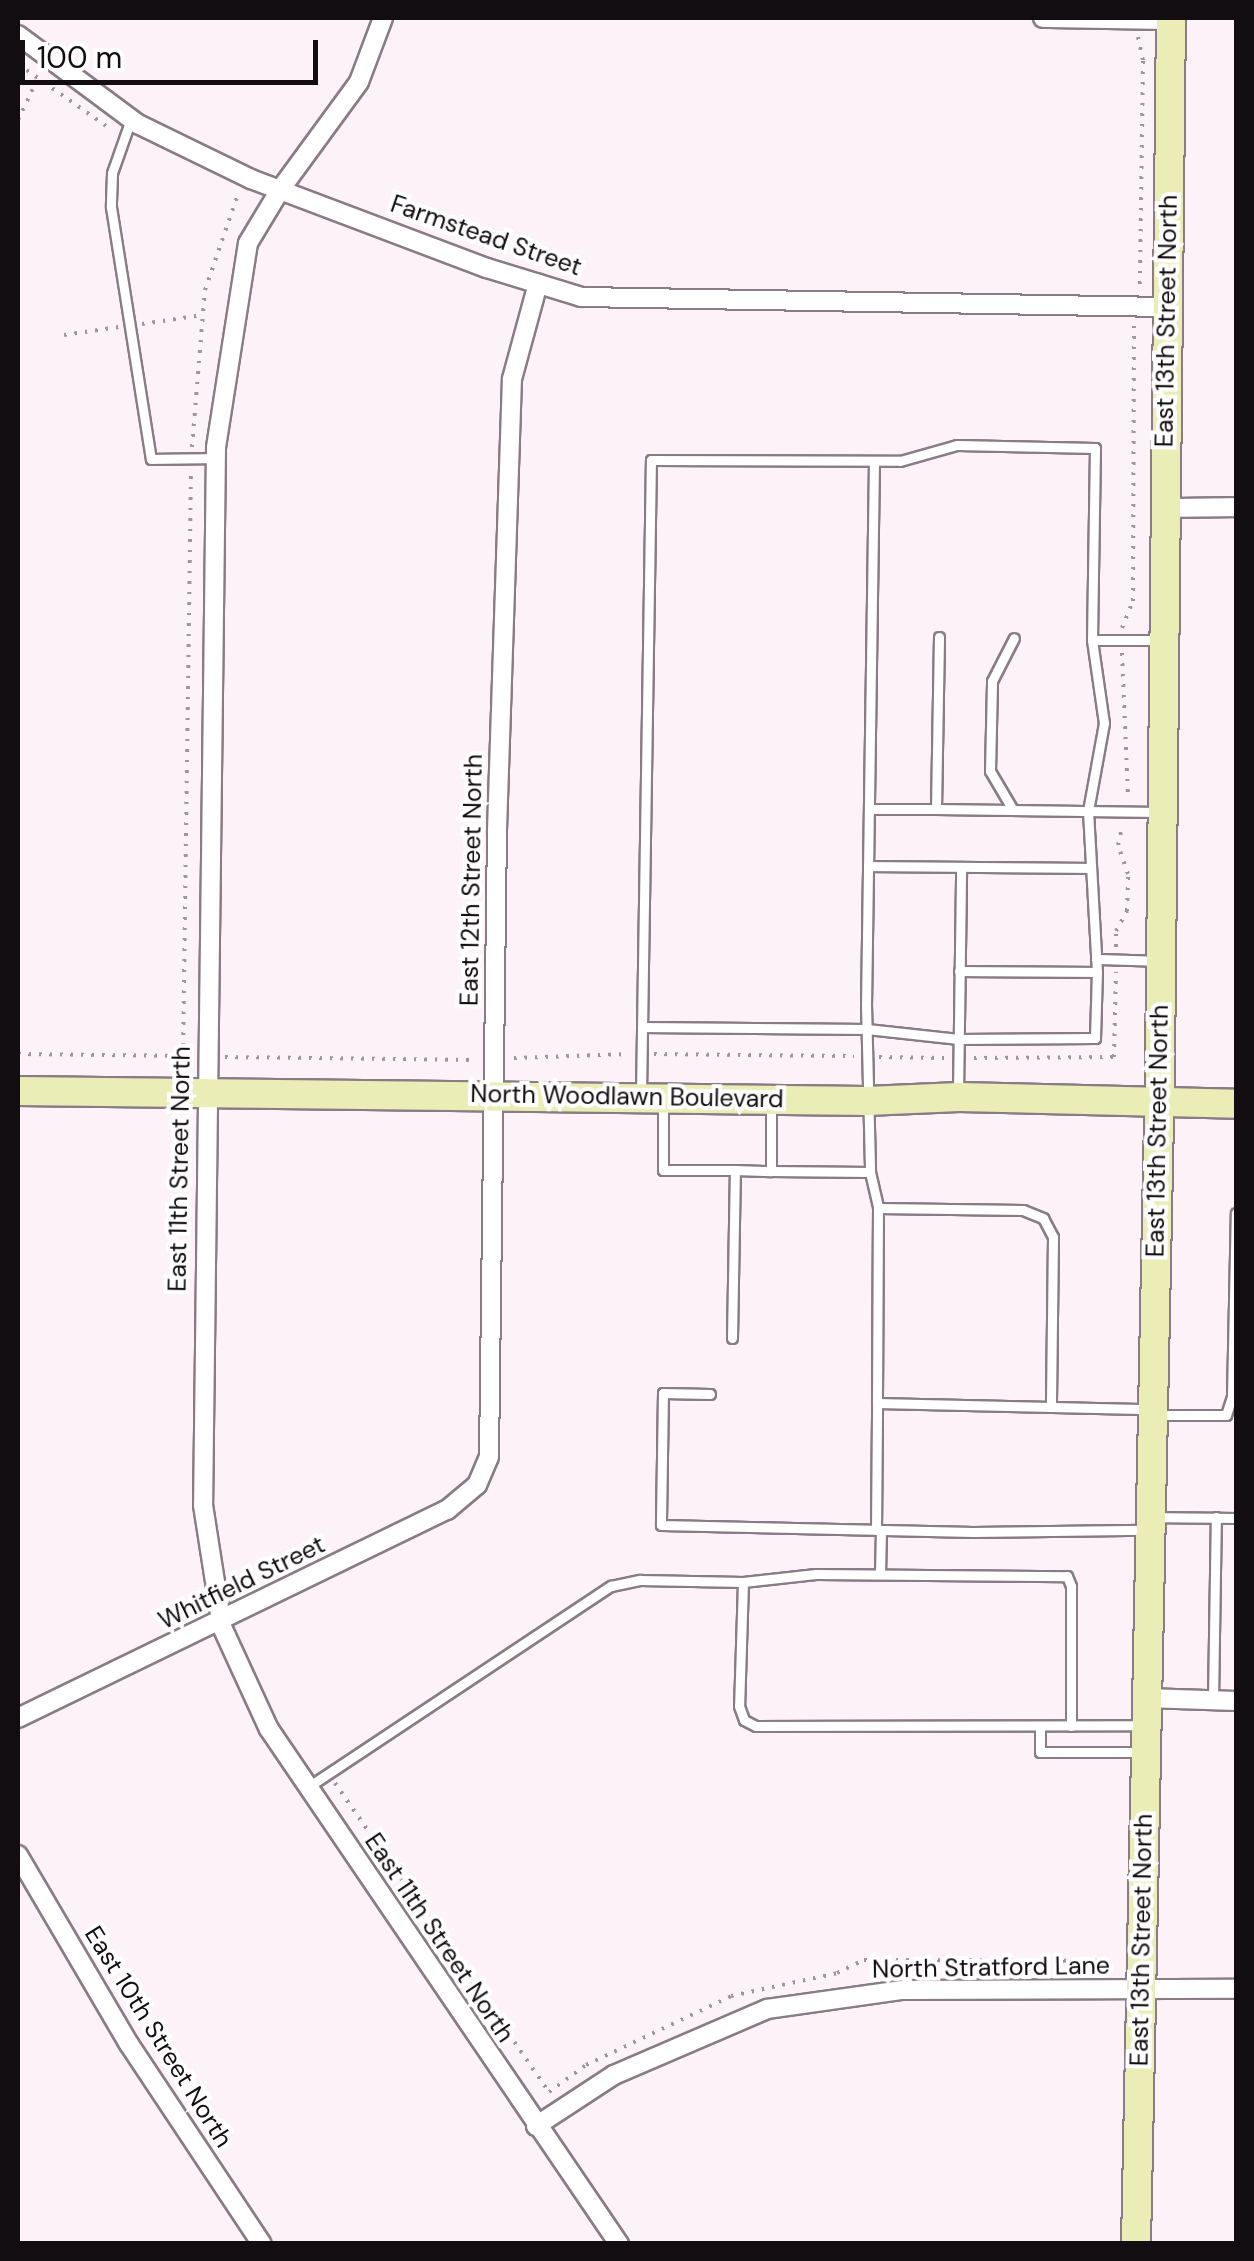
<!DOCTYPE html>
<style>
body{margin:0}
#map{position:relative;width:1254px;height:2261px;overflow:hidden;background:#fef2f9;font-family:"DM Sans",sans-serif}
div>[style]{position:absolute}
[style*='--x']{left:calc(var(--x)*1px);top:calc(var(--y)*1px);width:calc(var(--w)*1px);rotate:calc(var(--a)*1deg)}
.path>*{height:4px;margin-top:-2px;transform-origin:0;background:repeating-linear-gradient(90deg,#9f969b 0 2.5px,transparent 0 10.5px)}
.roads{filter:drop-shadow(2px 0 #897c84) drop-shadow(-2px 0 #897c84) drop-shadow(0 2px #897c84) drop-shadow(0 -2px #897c84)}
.lane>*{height:9px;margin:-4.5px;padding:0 4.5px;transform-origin:4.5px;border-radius:4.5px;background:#fff}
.street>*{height:18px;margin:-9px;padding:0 9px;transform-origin:9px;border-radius:9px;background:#fff}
.secondary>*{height:28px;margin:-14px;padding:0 14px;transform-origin:14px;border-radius:14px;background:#eaedb6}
span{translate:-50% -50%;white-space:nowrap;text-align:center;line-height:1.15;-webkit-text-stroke:8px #fff;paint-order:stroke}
.street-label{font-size:25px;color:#120d10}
.frame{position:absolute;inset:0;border:20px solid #120d10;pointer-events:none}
.scale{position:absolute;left:20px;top:40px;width:298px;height:45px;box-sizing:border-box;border:5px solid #120d10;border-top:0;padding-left:12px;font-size:30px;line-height:35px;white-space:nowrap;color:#120d10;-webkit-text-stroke:8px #fff;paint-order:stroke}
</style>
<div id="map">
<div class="path">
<div style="--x:1138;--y:37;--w:25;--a:78"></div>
<div style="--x:1143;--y:61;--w:226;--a:90.8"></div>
<div style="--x:18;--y:64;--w:111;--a:35.1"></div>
<div style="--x:18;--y:120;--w:44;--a:-64.6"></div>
<div style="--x:142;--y:324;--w:61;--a:-8.5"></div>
<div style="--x:64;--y:335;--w:55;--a:-8.4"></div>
<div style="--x:192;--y:447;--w:158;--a:-85.3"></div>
<div style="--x:205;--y:290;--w:102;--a:-71"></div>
<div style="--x:1122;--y:628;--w:29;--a:-68"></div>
<div style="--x:1133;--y:601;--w:275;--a:-89.8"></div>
<div style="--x:1122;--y:653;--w:145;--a:87.6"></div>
<div style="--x:1116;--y:947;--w:16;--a:-90"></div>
<div style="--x:1116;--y:931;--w:23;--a:-61"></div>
<div style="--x:1127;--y:911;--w:37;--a:-88"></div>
<div style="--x:1128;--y:874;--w:31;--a:-109"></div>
<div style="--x:1118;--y:845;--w:18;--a:-77"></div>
<div style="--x:18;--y:1054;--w:172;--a:0.7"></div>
<div style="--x:654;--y:1054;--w:200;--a:0.6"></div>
<div style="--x:183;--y:1056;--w:585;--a:-89.22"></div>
<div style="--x:225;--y:1057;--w:250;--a:0.7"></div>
<div style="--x:879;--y:1057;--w:65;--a:0.9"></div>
<div style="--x:514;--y:1058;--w:115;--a:-2"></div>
<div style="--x:974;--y:1058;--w:140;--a:-0.4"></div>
<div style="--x:1114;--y:1057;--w:85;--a:-88.7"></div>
<div style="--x:335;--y:1783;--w:376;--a:55.3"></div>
<div style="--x:549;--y:2092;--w:46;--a:-36.1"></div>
<div style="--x:586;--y:2065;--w:161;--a:-25.4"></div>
<div style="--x:731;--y:1996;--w:108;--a:-12.2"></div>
<div style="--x:837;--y:1973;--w:30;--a:-26"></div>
<div style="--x:864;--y:1960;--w:235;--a:0.2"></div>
</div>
<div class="roads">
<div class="lane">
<div style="--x:131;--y:119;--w:57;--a:109.4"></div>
<div style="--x:112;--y:173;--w:34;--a:92"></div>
<div style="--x:111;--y:207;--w:255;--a:81"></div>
<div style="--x:151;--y:459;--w:65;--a:-0.9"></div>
<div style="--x:874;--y:461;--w:543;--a:90.84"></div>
<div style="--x:866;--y:1004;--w:168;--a:88.6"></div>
<div style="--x:870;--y:1172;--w:37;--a:77"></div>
<div style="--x:878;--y:1208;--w:195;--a:90.3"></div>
<div style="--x:877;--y:1403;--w:274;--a:1.3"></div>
<div style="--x:1092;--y:640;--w:69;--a:0"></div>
<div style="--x:869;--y:809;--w:67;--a:0"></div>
<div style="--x:936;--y:809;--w:172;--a:-89"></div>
<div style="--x:936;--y:809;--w:223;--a:0.8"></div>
<div style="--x:1013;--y:810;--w:45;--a:-120.5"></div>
<div style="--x:990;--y:771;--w:90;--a:-88.7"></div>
<div style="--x:992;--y:681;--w:48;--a:-62.9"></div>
<div style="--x:868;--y:866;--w:223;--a:0.5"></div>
<div style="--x:1096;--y:959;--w:62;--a:1.8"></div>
<div style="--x:642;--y:1027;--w:225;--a:0.5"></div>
<div style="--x:867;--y:1029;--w:92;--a:6.3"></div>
<div style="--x:958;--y:1039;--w:137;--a:-0.4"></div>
<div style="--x:1095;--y:1038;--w:66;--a:-88.3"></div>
<div style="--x:641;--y:1094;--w:634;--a:-89.1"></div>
<div style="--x:651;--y:460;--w:249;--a:0.2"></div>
<div style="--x:900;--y:461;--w:59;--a:-15.7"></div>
<div style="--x:957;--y:445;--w:138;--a:1.2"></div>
<div style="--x:1095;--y:448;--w:192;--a:90.9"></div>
<div style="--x:1092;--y:640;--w:84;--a:81.8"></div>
<div style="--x:1104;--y:723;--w:89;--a:100.3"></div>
<div style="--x:1088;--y:811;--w:161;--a:86.8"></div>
<div style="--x:1097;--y:972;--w:138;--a:-179.6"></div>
<div style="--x:958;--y:1094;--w:227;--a:-89.2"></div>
<div style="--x:663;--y:1104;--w:66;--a:90"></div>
<div style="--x:663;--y:1170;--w:72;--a:0"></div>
<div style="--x:771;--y:1171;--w:99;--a:0.6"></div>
<div style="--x:878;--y:1208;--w:145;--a:0.8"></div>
<div style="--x:1023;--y:1210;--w:22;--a:22"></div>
<div style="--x:1043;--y:1218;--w:21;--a:62"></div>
<div style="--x:1053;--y:1237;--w:170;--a:90.7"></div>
<div style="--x:732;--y:1338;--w:168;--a:-89"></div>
<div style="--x:735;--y:1170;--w:36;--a:2"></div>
<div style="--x:771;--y:1171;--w:69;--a:-90"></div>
<div style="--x:710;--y:1394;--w:47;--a:-178.8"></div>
<div style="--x:663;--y:1393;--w:132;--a:90.9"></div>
<div style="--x:661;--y:1525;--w:312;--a:1.3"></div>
<div style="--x:973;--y:1532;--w:174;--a:-0.7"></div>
<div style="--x:1155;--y:1415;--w:71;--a:0"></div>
<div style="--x:1226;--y:1415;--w:19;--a:-72"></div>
<div style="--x:1232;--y:1397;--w:184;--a:-88.8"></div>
<div style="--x:1154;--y:1517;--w:82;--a:0.7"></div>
<div style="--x:876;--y:1530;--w:127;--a:-89.5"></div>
<div style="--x:880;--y:1574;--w:44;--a:-88.7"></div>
<div style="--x:743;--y:1582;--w:124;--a:91.8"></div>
<div style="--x:739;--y:1706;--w:15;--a:70"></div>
<div style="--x:744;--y:1720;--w:13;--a:27"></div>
<div style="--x:756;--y:1726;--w:388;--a:-0.1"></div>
<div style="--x:1213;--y:1700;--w:183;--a:-89.1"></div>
<div style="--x:1040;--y:1726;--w:26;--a:90"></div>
<div style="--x:1040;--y:1752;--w:101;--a:0"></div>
<div style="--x:308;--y:1787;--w:364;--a:-33.6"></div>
<div style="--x:611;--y:1586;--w:30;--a:-12"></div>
<div style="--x:640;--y:1580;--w:103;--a:1.1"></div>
<div style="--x:743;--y:1582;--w:73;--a:-6.3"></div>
<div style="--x:816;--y:1574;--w:251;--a:0.5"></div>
<div style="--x:1067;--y:1576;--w:11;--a:68"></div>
<div style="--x:1071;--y:1586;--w:140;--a:90"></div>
</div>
<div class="street">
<div style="--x:383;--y:18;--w:68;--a:110.6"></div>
<div style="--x:359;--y:82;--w:134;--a:126.2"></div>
<div style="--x:280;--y:190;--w:62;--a:121.1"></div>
<div style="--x:248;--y:243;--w:207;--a:98.9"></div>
<div style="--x:216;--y:448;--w:1057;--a:90.7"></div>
<div style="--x:203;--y:1505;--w:123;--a:81.1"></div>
<div style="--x:222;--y:1627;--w:112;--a:65.3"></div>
<div style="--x:269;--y:1729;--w:623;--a:55.8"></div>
<div style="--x:1043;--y:18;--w:128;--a:0.9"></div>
<div style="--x:18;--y:35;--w:149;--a:36.6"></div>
<div style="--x:138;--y:124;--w:126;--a:26"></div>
<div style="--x:251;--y:179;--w:252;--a:20.7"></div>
<div style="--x:487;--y:268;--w:98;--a:17.1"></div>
<div style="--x:581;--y:297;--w:586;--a:0.98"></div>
<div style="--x:1165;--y:508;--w:71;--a:-0.8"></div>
<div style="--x:1146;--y:1698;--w:90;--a:1.9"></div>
<div style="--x:18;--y:1718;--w:477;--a:-25.9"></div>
<div style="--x:447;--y:1510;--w:39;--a:-40"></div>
<div style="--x:477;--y:1485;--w:30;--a:-67"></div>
<div style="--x:489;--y:1457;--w:627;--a:-89.27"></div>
<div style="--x:497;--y:830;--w:451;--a:-88.1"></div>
<div style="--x:512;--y:379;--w:99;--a:-74.8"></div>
<div style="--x:18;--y:1855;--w:219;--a:59.6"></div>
<div style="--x:129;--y:2044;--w:240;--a:56.4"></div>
<div style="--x:536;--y:2126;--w:93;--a:-33.2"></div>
<div style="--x:614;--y:2075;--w:167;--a:-23.3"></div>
<div style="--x:767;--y:2009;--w:137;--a:-8"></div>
<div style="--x:903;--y:1990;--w:333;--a:-0.2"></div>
</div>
<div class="secondary">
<div style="--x:18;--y:1091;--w:849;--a:0.67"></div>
<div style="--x:867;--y:1101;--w:92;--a:-2.5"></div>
<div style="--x:959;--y:1097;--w:277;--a:1.4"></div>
<div style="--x:1136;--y:2244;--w:1180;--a:-88.83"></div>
<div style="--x:1160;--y:1064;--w:1046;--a:-89.4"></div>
</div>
</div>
<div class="street-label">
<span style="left:486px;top:236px;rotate:19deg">Farmstead Street</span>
<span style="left:1167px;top:321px;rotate:-89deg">East 13th Street North</span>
<span style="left:472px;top:880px;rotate:-89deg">East 12th Street North</span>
<span style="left:627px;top:1097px;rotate:1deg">North Woodlawn Boulevard</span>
<span style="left:1158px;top:1131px;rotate:-89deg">East 13th Street North</span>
<span style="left:180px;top:1169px;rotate:-89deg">East 11th Street North</span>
<span style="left:242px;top:1583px;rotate:-26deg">Whitfield Street</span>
<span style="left:439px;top:1938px;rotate:56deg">East 11th Street North</span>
<span style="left:1142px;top:1940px;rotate:-89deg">East 13th Street North</span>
<span style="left:991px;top:1968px;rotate:-1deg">North Stratford Lane</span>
<span style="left:158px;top:2037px;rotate:58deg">East 10th Street North</span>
</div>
<div class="frame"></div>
<div class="scale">100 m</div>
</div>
